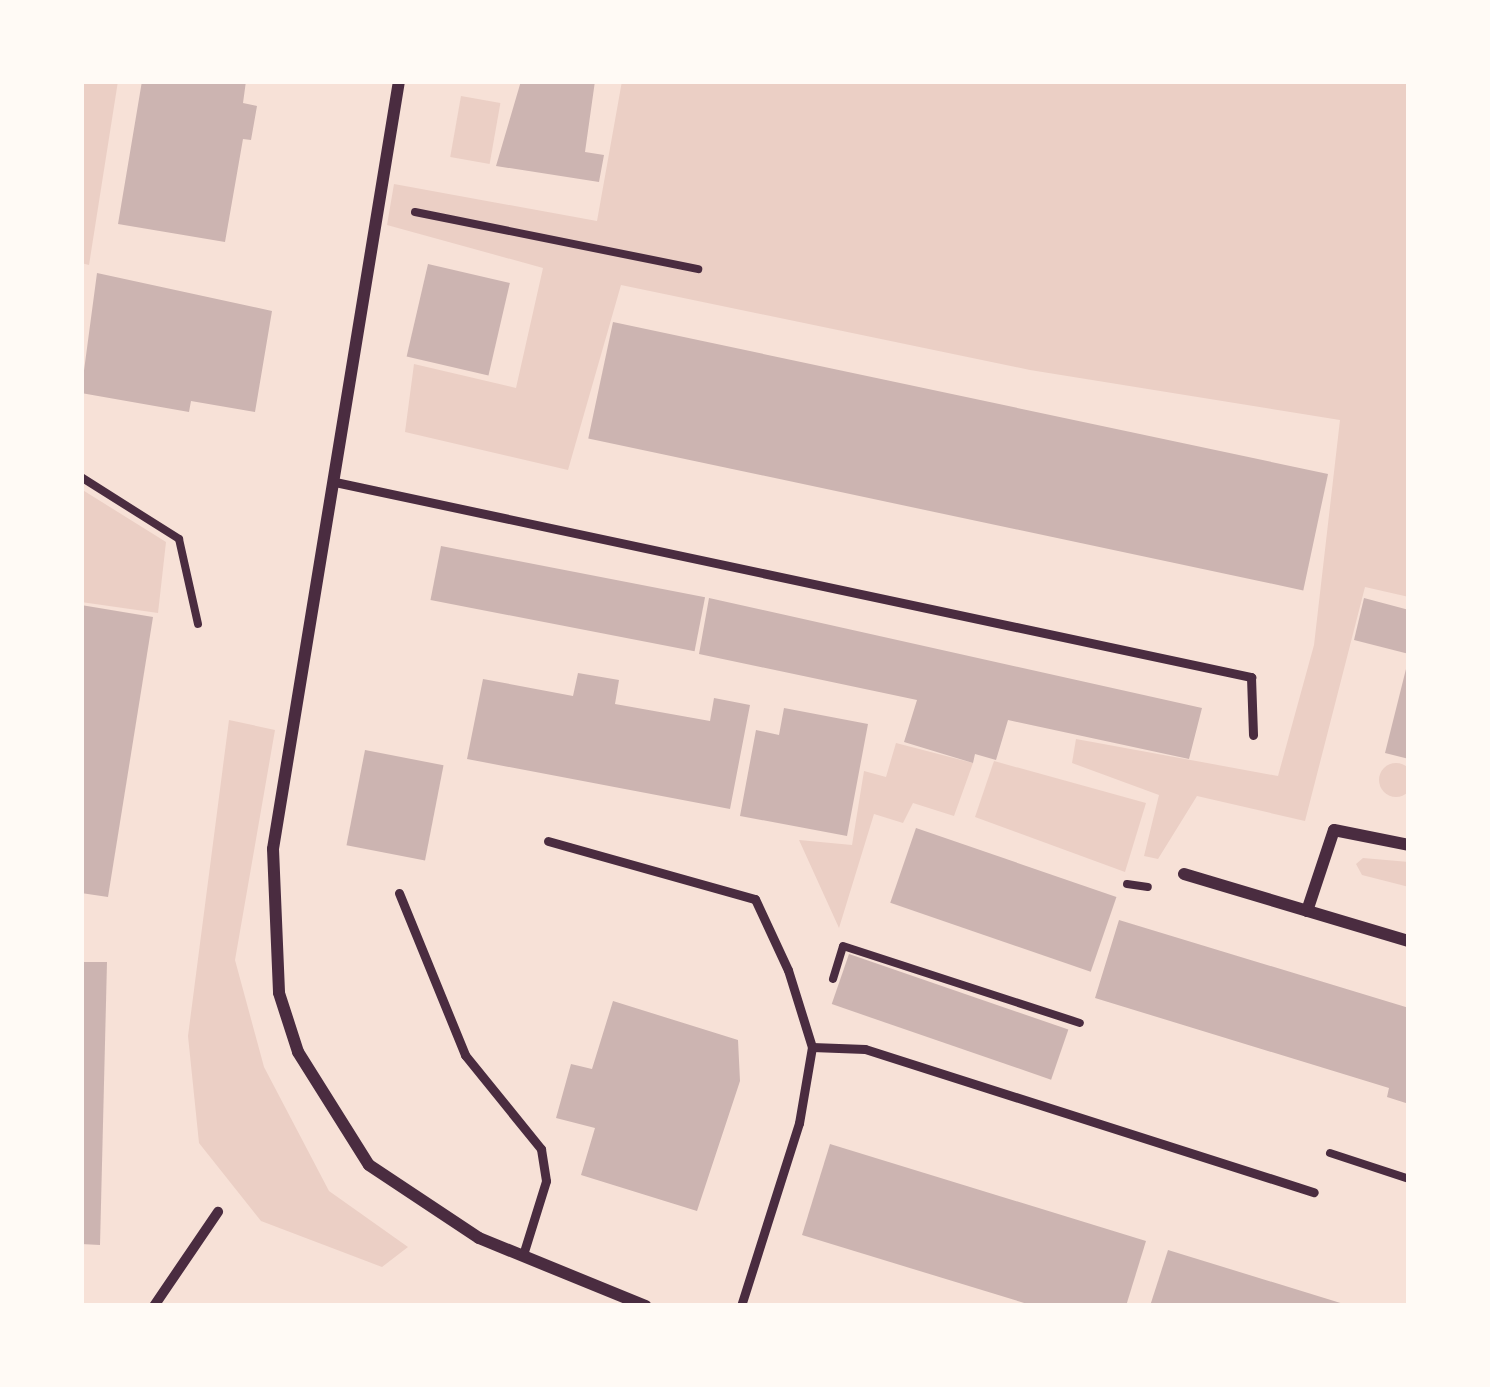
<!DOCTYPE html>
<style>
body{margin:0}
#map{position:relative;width:1490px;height:1387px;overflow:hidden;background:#f7e1d7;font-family:Manrope,sans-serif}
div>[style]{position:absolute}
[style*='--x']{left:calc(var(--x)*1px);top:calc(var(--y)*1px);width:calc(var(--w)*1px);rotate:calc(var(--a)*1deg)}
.green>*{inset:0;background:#ebcfc5;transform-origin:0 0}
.round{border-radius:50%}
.building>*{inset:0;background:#ccb4b1;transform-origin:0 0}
.path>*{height:8px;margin:-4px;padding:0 4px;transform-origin:4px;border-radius:4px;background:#4a2c40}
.service>*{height:9px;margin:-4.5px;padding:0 4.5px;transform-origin:4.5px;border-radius:4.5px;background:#4a2c40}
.pedestrian>*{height:10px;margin:-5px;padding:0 5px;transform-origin:5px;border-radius:5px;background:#4a2c40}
.minor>*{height:12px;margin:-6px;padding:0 6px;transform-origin:6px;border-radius:6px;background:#4a2c40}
span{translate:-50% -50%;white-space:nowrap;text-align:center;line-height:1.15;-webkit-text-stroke:10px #fffaf5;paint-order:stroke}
.frame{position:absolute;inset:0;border:84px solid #fffaf5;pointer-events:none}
</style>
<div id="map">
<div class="green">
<div style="clip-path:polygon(81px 81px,118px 81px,89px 265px,81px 263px)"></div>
<div style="clip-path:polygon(622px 81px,1409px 81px,1409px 597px,1365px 587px,1305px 821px,1197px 796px,1158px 859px,1144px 856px,1159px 795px,1072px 763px,1076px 739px,1278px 776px,1314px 645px,1340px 420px,1030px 370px,621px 285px,568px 470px,405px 432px,414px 364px,516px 388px,543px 268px,387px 225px,394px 184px,597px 221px)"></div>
<div style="left:461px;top:96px;width:40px;height:62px;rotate:10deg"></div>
<div style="clip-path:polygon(81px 489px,166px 542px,158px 613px,81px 602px)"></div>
<div style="clip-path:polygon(229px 720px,275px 730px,235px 960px,264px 1067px,329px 1191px,408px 1247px,382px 1267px,261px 1221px,199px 1143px,188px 1036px)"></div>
<div style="clip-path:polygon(896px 743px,973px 763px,954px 816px,913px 803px,903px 823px,874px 814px,839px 928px,799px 840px,852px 845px,864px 771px,886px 777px)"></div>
<div style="clip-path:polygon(994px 761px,1146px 803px,1125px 872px,975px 817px)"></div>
<div class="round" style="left:1379px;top:763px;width:34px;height:34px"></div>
<div style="clip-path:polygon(1363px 858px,1409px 862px,1409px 887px,1362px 875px,1356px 864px)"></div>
</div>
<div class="building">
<div style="clip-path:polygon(142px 81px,246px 81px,243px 103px,257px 106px,251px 140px,243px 139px,225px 242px,118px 224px)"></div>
<div style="clip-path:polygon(521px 81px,595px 81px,585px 152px,604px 155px,599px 182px,496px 166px)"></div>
<div style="left:428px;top:264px;width:84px;height:95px;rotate:13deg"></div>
<div style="clip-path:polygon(97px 273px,272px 311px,255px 412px,191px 401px,189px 412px,81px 393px)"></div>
<div style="left:613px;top:322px;width:731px;height:119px;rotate:12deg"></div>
<div style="left:441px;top:546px;width:269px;height:55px;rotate:11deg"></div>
<div style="clip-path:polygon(709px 598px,1202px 708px,1189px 759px,1008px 720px,996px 760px,975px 754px,973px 763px,904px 742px,917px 700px,699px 654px)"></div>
<div style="clip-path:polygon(1364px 598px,1409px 610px,1409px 654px,1354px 640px)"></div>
<div style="clip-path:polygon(81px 605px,153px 617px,108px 897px,81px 893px)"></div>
<div style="clip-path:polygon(1407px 665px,1409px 665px,1409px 759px,1385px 753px)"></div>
<div style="clip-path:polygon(578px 673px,619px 680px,615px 704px,710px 721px,714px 698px,750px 705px,730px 809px,467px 759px,483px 679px,573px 696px)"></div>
<div style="clip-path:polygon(784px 708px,868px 724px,847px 836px,740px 816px,756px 730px,779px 735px)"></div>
<div style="left:365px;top:750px;width:80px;height:97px;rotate:11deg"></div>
<div style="left:916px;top:828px;width:212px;height:79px;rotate:19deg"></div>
<div style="clip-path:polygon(1119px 920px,1409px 1008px,1409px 1104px,1387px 1097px,1389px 1088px,1095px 998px)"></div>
<div style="left:849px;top:954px;width:232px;height:53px;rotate:19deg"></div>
<div style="clip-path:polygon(81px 962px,107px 962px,100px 1245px,81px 1244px)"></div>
<div style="clip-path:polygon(613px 1001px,738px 1040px,740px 1081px,697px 1211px,581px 1175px,595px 1128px,556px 1118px,571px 1064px,592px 1069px)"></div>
<div style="clip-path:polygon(830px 1144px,1146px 1241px,1126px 1306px,1034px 1306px,802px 1235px)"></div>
<div style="clip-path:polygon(1168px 1250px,1347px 1305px,1347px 1306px,1150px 1306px)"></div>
</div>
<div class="path">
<div style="--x:415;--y:212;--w:289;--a:11.4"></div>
<div style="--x:81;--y:477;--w:116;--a:32.3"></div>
<div style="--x:179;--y:539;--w:87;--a:77.4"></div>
<div style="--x:1127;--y:884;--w:21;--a:8"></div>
<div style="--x:833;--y:979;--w:34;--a:-73"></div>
<div style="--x:843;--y:946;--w:249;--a:18"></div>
<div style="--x:1330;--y:1153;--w:83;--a:18.2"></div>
</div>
<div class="service">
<div style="--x:335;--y:482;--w:937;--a:12.02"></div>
<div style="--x:1251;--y:677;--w:58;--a:88"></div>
<div style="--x:548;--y:841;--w:215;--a:15.7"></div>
<div style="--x:755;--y:899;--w:78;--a:65.1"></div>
<div style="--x:788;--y:970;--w:81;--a:72.7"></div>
<div style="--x:812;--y:1047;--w:77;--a:99.7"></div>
<div style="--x:799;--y:1123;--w:192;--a:107.6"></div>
<div style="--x:399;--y:893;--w:175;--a:67.8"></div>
<div style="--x:465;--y:1055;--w:121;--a:51"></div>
<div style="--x:541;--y:1149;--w:32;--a:81"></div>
<div style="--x:546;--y:1181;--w:77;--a:107.3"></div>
<div style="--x:812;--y:1047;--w:53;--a:2.2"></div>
<div style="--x:865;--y:1049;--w:471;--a:17.7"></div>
</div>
<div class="pedestrian">
<div style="--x:154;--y:1306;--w:114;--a:-55.8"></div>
</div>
<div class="minor">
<div style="--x:399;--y:81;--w:778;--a:99.32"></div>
<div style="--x:273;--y:849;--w:144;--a:87.6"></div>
<div style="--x:279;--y:993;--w:62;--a:72.1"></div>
<div style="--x:298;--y:1052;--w:133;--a:57.9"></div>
<div style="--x:369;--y:1165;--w:132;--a:33.6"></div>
<div style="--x:479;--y:1238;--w:180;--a:22.2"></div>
<div style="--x:1184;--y:874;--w:235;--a:16.6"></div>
<div style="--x:1307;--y:911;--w:85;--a:-71.6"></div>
<div style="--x:1334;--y:830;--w:76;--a:11.3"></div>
</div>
<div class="frame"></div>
</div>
